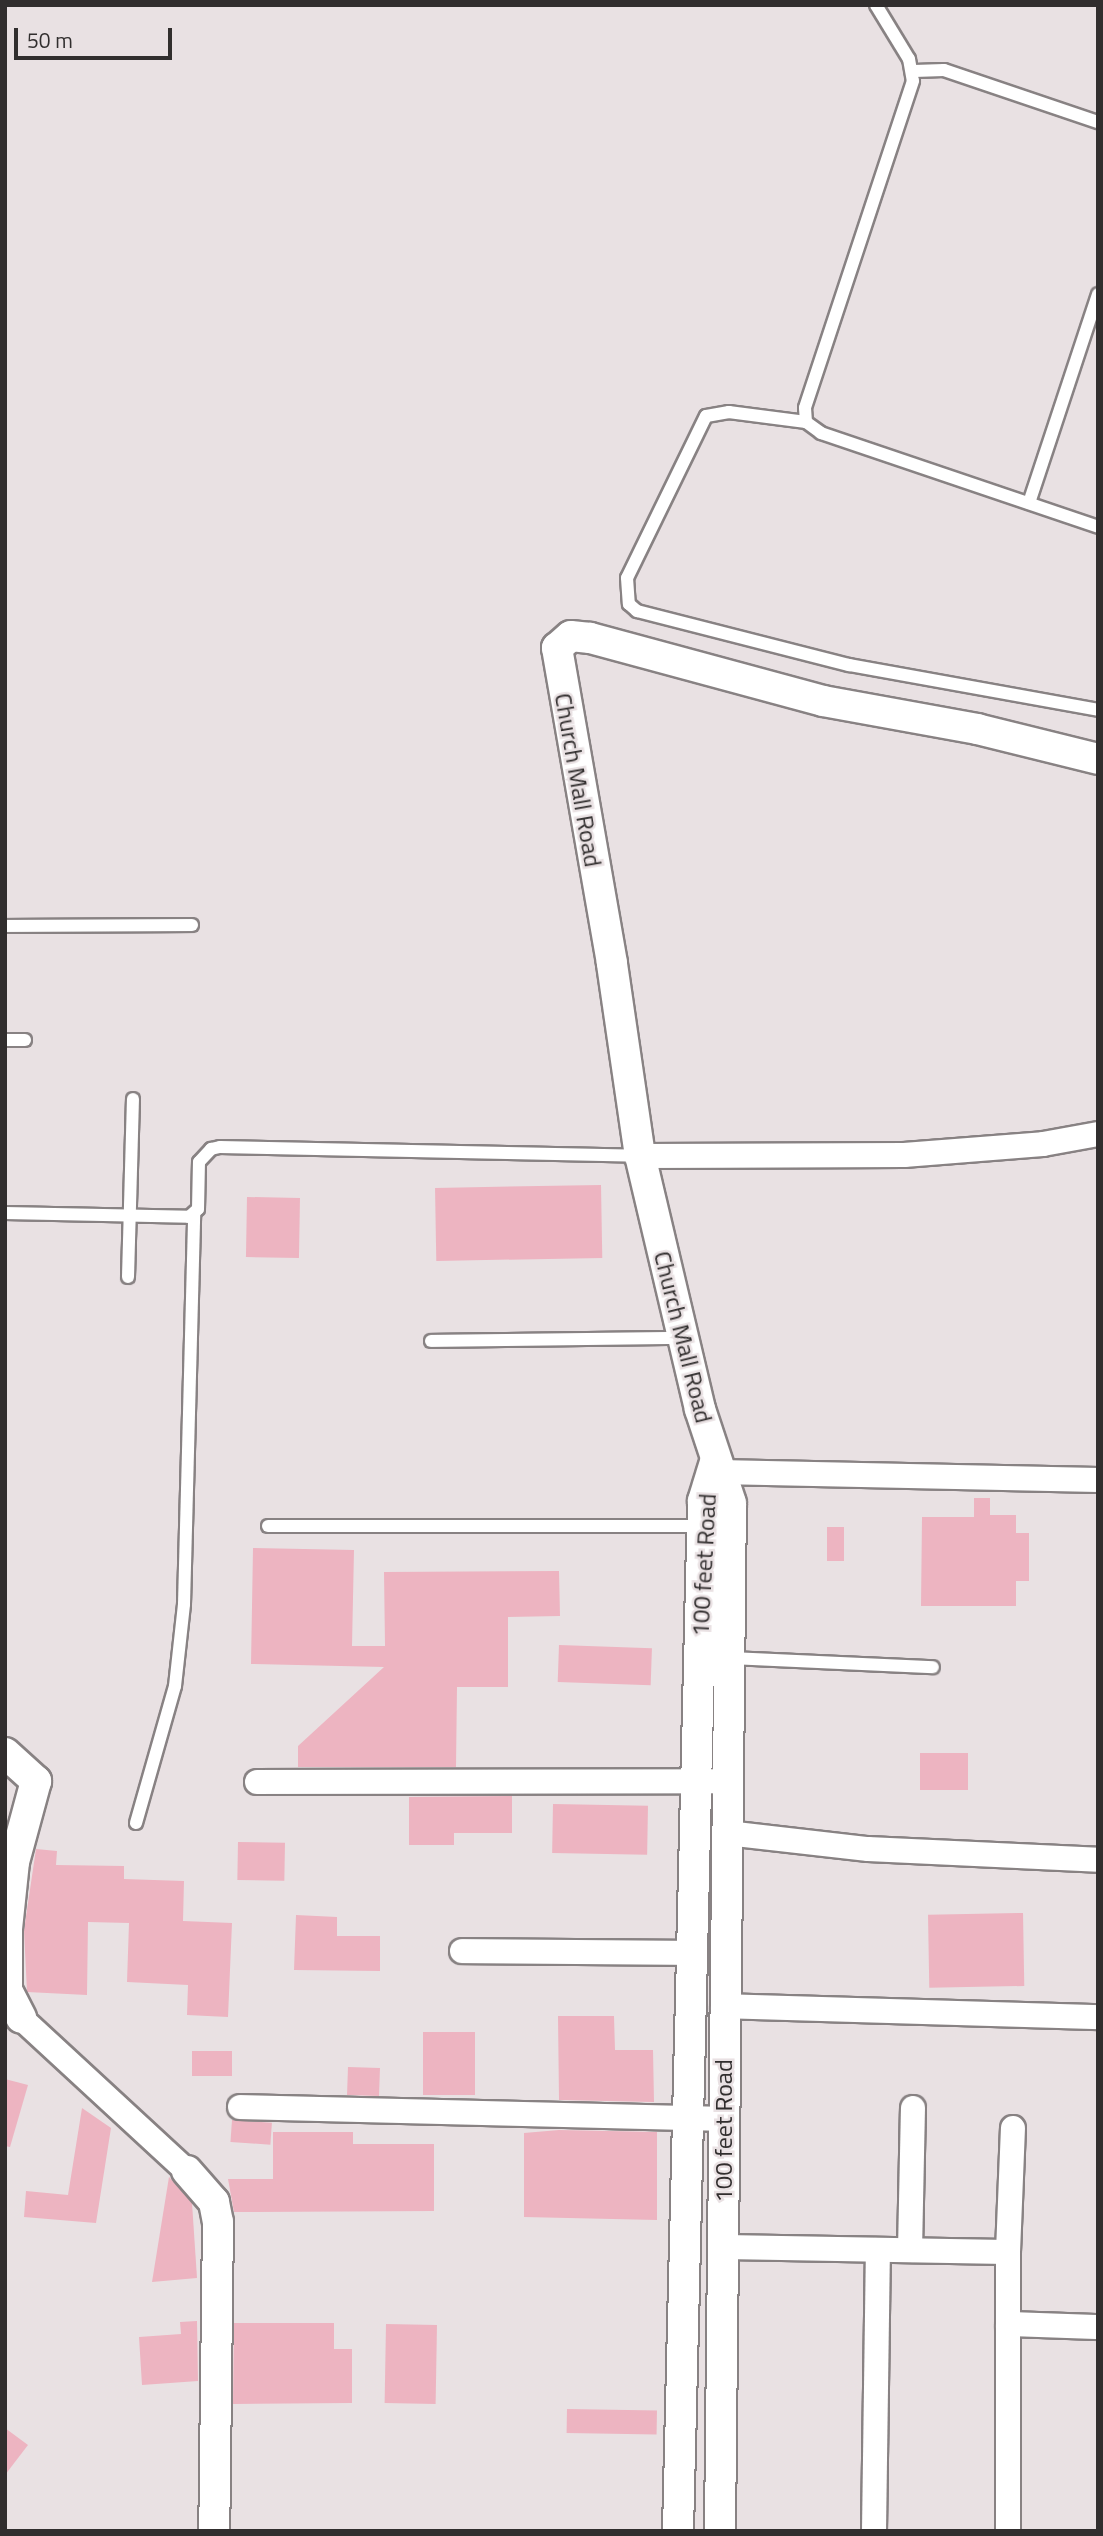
<!DOCTYPE html>
<style>
body{margin:0}
#map{position:relative;width:1103px;height:2536px;overflow:hidden;background:#e9e1e3;font-family:"Titillium Web",sans-serif}
div>[style]{position:absolute}
[style*='--x']{left:calc(var(--x)*1px);top:calc(var(--y)*1px);width:calc(var(--w)*1px);rotate:calc(var(--a)*1deg)}
.building>*{inset:0;background:#edb4c1;transform-origin:0 0}
.roads{filter:drop-shadow(2px 0 #888283) drop-shadow(-2px 0 #888283) drop-shadow(0 2px #888283) drop-shadow(0 -2px #888283)}
.service>*{height:12px;margin:-6px;padding:0 6px;transform-origin:6px;border-radius:6px;background:#fff}
.minor>*{height:24px;margin:-12px;padding:0 12px;transform-origin:12px;border-radius:12px;background:#fff}
.tertiary>*{height:30px;margin:-15px;padding:0 15px;transform-origin:15px;border-radius:15px;background:#fff}
span{translate:-50% -50%;white-space:nowrap;text-align:center;line-height:1.15;-webkit-text-stroke:5px #e9e1e3;paint-order:stroke}
.street-label{font-size:24px;color:#312e2e}
.frame{position:absolute;inset:0;border:7px solid #312e2e;pointer-events:none}
.scale{position:absolute;left:14px;top:28px;width:158px;height:32px;box-sizing:border-box;border:4px solid #312e2e;border-top:0;padding-left:9px;font-size:21px;line-height:24px;white-space:nowrap;color:#312e2e;-webkit-text-stroke:5px #e9e1e3;paint-order:stroke}
</style>
<div id="map">
<div class="building">
<div style="left:601px;top:1185px;width:73px;height:166px;rotate:89deg"></div>
<div style="left:247px;top:1197px;width:53px;height:60px;rotate:1deg"></div>
<div style="clip-path:polygon(974px 1498px,990px 1498px,990px 1515px,1016px 1515px,1016px 1533px,1029px 1533px,1029px 1581px,1016px 1581px,1016px 1606px,921px 1606px,922px 1517px,974px 1517px)"></div>
<div style="left:827px;top:1527px;width:17px;height:34px"></div>
<div style="clip-path:polygon(253px 1548px,354px 1550px,352px 1646px,385px 1646px,384px 1572px,559px 1571px,560px 1616px,508px 1617px,508px 1687px,457px 1687px,456px 1767px,298px 1767px,298px 1746px,384px 1667px,251px 1664px)"></div>
<div style="left:559px;top:1645px;width:93px;height:37px;rotate:2deg"></div>
<div style="left:920px;top:1753px;width:48px;height:37px"></div>
<div style="clip-path:polygon(512px 1796px,512px 1833px,454px 1833px,454px 1845px,409px 1845px,409px 1797px)"></div>
<div style="left:553px;top:1804px;width:95px;height:49px;rotate:1deg"></div>
<div style="left:238px;top:1842px;width:47px;height:38px;rotate:1deg"></div>
<div style="clip-path:polygon(36px 1849px,57px 1851px,56px 1865px,124px 1866px,124px 1879px,184px 1881px,183px 1921px,232px 1923px,228px 2017px,187px 2015px,188px 1985px,127px 1982px,129px 1923px,88px 1922px,87px 1995px,27px 1992px,24px 1930px)"></div>
<div style="left:1023px;top:1913px;width:73px;height:95px;rotate:89deg"></div>
<div style="clip-path:polygon(296px 1915px,337px 1917px,337px 1936px,380px 1936px,380px 1971px,294px 1970px)"></div>
<div style="clip-path:polygon(558px 2016px,614px 2016px,615px 2050px,653px 2050px,654px 2102px,559px 2100px)"></div>
<div style="left:475px;top:2032px;width:63px;height:52px;rotate:90deg"></div>
<div style="left:192px;top:2051px;width:40px;height:25px"></div>
<div style="left:348px;top:2067px;width:32px;height:28px;rotate:2deg"></div>
<div style="clip-path:polygon(5px 2079px,28px 2085px,10px 2147px,5px 2146px)"></div>
<div style="clip-path:polygon(82px 2108px,111px 2128px,96px 2223px,24px 2217px,26px 2191px,68px 2195px)"></div>
<div style="left:232px;top:2120px;width:40px;height:22px;rotate:4deg"></div>
<div style="clip-path:polygon(559px 2130px,657px 2132px,657px 2220px,524px 2217px,524px 2133px)"></div>
<div style="clip-path:polygon(273px 2132px,353px 2132px,353px 2144px,434px 2144px,434px 2211px,234px 2212px,228px 2179px,273px 2179px)"></div>
<div style="clip-path:polygon(169px 2177px,192px 2203px,197px 2278px,152px 2282px)"></div>
<div style="clip-path:polygon(197px 2321px,198px 2381px,142px 2385px,139px 2337px,181px 2334px,180px 2322px)"></div>
<div style="clip-path:polygon(234px 2323px,334px 2323px,334px 2349px,352px 2349px,352px 2403px,233px 2404px)"></div>
<div style="left:386px;top:2324px;width:51px;height:79px;rotate:1deg"></div>
<div style="left:567px;top:2409px;width:90px;height:24px;rotate:1deg"></div>
<div style="clip-path:polygon(5px 2428px,28px 2445px,5px 2475px)"></div>
</div>
<div class="roads">
<div class="service">
<div style="--x:876;--y:5;--w:63;--a:58.6"></div>
<div style="--x:909;--y:59;--w:22;--a:80"></div>
<div style="--x:913;--y:81;--w:344;--a:108.3"></div>
<div style="--x:805;--y:408;--w:14;--a:86"></div>
<div style="--x:806;--y:422;--w:19;--a:36"></div>
<div style="--x:821;--y:433;--w:293;--a:18.7"></div>
<div style="--x:914;--y:71;--w:30;--a:-2"></div>
<div style="--x:944;--y:70;--w:163;--a:18.7"></div>
<div style="--x:806;--y:422;--w:78;--a:-172.6"></div>
<div style="--x:729;--y:412;--w:23;--a:170"></div>
<div style="--x:706;--y:416;--w:180;--a:116"></div>
<div style="--x:627;--y:578;--w:26;--a:86"></div>
<div style="--x:629;--y:604;--w:11;--a:41"></div>
<div style="--x:637;--y:611;--w:219;--a:14.3"></div>
<div style="--x:849;--y:665;--w:253;--a:10.2"></div>
<div style="--x:1029;--y:503;--w:220;--a:-71.7"></div>
<div style="--x:5;--y:926;--w:187;--a:-0.3"></div>
<div style="--x:5;--y:1040;--w:20;--a:0"></div>
<div style="--x:5;--y:1213;--w:184;--a:1.2"></div>
<div style="--x:189;--y:1217;--w:12;--a:-42"></div>
<div style="--x:198;--y:1209;--w:47;--a:-88.8"></div>
<div style="--x:199;--y:1162;--w:18;--a:-47"></div>
<div style="--x:211;--y:1149;--w:9;--a:-13"></div>
<div style="--x:220;--y:1147;--w:419;--a:1.2"></div>
<div style="--x:128;--y:1277;--w:178;--a:-88.4"></div>
<div style="--x:431;--y:1341;--w:251;--a:-0.7"></div>
<div style="--x:268;--y:1526;--w:434;--a:0"></div>
<div style="--x:731;--y:1658;--w:202;--a:2.6"></div>
<div style="--x:136;--y:1823;--w:142;--a:-74.1"></div>
<div style="--x:175;--y:1686;--w:82;--a:-83.7"></div>
<div style="--x:184;--y:1604;--w:389;--a:-88.5"></div>
</div>
<div class="minor">
<div style="--x:640;--y:1156;--w:264;--a:-0.2"></div>
<div style="--x:904;--y:1155;--w:139;--a:-4.5"></div>
<div style="--x:1043;--y:1144;--w:56;--a:-10.3"></div>
<div style="--x:719;--y:1472;--w:379;--a:1.2"></div>
<div style="--x:257;--y:1782;--w:472;--a:-0.1"></div>
<div style="--x:727;--y:1833;--w:142;--a:6.5"></div>
<div style="--x:868;--y:1849;--w:230;--a:2.7"></div>
<div style="--x:462;--y:1951;--w:228;--a:0.5"></div>
<div style="--x:723;--y:2006;--w:375;--a:1.7"></div>
<div style="--x:21;--y:2018;--w:226;--a:42.7"></div>
<div style="--x:240;--y:2107;--w:485;--a:1.4"></div>
<div style="--x:723;--y:2247;--w:285;--a:1"></div>
<div style="--x:910;--y:2250;--w:142;--a:-88.8"></div>
<div style="--x:1008;--y:2324;--w:90;--a:1.9"></div>
<div style="--x:874;--y:2531;--w:281;--a:-89.2"></div>
<div style="--x:1008;--y:2531;--w:279;--a:-90"></div>
<div style="--x:1008;--y:2252;--w:124;--a:-87.7"></div>
</div>
<div class="tertiary">
<div style="--x:5;--y:1753;--w:42;--a:42.1"></div>
<div style="--x:36;--y:1781;--w:84;--a:105.2"></div>
<div style="--x:14;--y:1862;--w:67;--a:96"></div>
<div style="--x:7;--y:1929;--w:61;--a:90"></div>
<div style="--x:7;--y:1990;--w:31;--a:63"></div>
<div style="--x:187;--y:2171;--w:41;--a:48.9"></div>
<div style="--x:214;--y:2202;--w:20;--a:79"></div>
<div style="--x:218;--y:2222;--w:309;--a:90.7"></div>
<div style="--x:678;--y:2531;--w:1030;--a:-88.61"></div>
<div style="--x:703;--y:1501;--w:41;--a:-72.9"></div>
<div style="--x:720;--y:2531;--w:1028;--a:-89.39"></div>
<div style="--x:731;--y:1503;--w:99;--a:-108.3"></div>
<div style="--x:700;--y:1409;--w:260;--a:-103.3"></div>
<div style="--x:640;--y:1156;--w:195;--a:-98.3"></div>
<div style="--x:612;--y:963;--w:320;--a:-99.9"></div>
<div style="--x:557;--y:648;--w:18;--a:-41"></div>
<div style="--x:571;--y:636;--w:19;--a:6"></div>
<div style="--x:590;--y:638;--w:241;--a:15.1"></div>
<div style="--x:823;--y:701;--w:157;--a:10.3"></div>
<div style="--x:977;--y:729;--w:125;--a:13.9"></div>
</div>
</div>
<div class="street-label">
<span style="left:578px;top:780px;rotate:80deg">Church Mall Road</span>
<span style="left:683px;top:1337px;rotate:76deg">Church Mall Road</span>
<span style="left:704px;top:1565px;rotate:-87deg">100 feet Road</span>
<span style="left:724px;top:2131px;rotate:-90deg">100 feet Road</span>
</div>
<div class="frame"></div>
<div class="scale">50 m</div>
</div>
